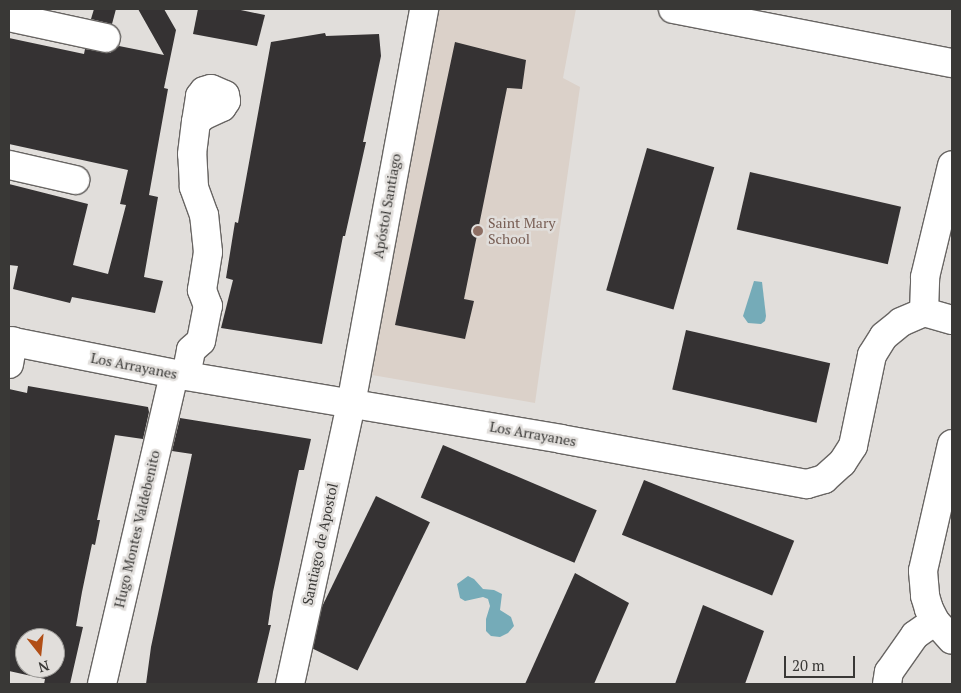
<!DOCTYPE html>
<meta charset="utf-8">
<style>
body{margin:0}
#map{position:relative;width:961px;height:693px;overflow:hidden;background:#e1dedb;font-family:"PT Serif",serif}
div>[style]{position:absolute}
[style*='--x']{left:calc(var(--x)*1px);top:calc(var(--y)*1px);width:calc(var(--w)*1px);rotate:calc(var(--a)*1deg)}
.built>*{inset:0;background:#dbd1c9}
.water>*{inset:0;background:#75abb8}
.building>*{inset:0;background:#353233;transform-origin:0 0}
.roads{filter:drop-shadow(1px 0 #686563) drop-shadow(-1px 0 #686563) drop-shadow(0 1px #686563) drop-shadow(0 -1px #686563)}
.minor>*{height:28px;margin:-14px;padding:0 14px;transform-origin:14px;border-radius:14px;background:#fff}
.dots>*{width:14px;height:14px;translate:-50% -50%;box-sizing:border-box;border:2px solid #e1dedb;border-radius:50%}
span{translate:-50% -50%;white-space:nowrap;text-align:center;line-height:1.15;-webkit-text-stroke:5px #e1dedb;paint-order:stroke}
.street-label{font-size:14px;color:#393836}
.education-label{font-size:14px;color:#785e54}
.left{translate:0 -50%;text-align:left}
.frame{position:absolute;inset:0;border:10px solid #393836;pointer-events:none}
.north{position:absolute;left:15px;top:628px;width:50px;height:50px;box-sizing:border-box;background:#e1dedb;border:1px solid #9e9c99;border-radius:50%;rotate:164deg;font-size:14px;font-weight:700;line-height:20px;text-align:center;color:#393836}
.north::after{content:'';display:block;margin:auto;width:18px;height:22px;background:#b14e16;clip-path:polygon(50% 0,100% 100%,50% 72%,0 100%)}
.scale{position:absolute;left:784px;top:656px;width:71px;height:22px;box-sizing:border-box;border:2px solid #393836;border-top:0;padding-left:6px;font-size:15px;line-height:18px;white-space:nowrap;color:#393836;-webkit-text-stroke:4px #e1dedb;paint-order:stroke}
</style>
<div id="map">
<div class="built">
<div style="clip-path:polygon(436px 9px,576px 9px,563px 78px,580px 87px,535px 403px,372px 375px)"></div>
</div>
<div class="water">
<div style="clip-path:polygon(754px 281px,762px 282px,766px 316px,765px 321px,761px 324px,748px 323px,743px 316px)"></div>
<div style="clip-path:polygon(468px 576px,474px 579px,483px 589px,494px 590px,502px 594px,500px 610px,511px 617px,514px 626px,508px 633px,500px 637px,491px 636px,486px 631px,486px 619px,490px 606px,488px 599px,483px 597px,465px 601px,460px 598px,457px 584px)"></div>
</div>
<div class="building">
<div style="clip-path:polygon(94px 9px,116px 9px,112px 24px,91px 19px)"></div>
<div style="clip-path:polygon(138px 9px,164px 9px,176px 30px,164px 88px,168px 89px,149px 195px,158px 197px,144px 277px,163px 281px,155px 313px,72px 297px,70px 303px,13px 289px,18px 266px,9px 265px,9px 184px,88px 204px,73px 265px,108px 274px,126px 205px,120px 204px,128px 170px,9px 144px,9px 38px,84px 54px,85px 49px,110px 53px,119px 46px,164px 55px)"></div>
<div style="clip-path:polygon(198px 9px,236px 9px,265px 15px,257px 46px,193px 34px)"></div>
<div style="clip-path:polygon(325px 33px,326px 36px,379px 34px,381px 56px,363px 142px,366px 142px,345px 236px,343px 236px,322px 344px,221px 328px,233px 280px,226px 278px,235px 222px,238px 223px,271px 42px)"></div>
<div style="clip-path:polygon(455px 42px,526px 60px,522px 89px,507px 88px,464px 299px,474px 301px,465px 339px,395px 325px)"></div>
<div style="left:647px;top:148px;width:70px;height:148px;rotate:16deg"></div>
<div style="left:750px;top:172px;width:155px;height:59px;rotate:13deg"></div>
<div style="left:686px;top:330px;width:148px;height:61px;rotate:13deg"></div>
<div style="clip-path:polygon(evenodd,28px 386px,148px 407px,149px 412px,143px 439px,115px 435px,97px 520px,100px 520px,95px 545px,92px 544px,82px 592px,76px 626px,83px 627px,70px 684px,44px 684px,45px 679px,9px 671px,9px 389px,27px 393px,28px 386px,25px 638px,55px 638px,55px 668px,25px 668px,25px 638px)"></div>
<div style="clip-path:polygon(180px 418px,311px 439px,304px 470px,299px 470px,273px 592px,268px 625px,271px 625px,257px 684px,146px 684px,151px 647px,192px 454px,172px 451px)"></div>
<div style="left:443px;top:445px;width:167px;height:57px;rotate:23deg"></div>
<div style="left:644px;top:480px;width:162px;height:59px;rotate:22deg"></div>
<div style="left:376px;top:496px;width:60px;height:165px;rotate:26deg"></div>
<div style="clip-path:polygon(575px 573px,629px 603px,594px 684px,525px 684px)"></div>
<div style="clip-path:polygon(703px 605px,764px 631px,745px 684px,675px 684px)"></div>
</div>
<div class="roads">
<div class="minor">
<div style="--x:673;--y:9;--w:284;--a:11"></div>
<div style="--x:9;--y:17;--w:99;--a:12.2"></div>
<div style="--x:9;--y:165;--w:68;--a:12.8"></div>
<div style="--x:924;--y:312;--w:35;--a:-88"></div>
<div style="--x:925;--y:277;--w:115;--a:-76.4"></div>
<div style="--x:9;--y:341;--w:180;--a:11.2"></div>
<div style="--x:186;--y:376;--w:380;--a:9.5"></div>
<div style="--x:561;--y:439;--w:250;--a:10.4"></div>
<div style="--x:807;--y:484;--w:18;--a:-16"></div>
<div style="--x:824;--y:479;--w:24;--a:-42"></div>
<div style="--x:842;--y:463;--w:20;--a:-57"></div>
<div style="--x:853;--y:446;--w:93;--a:-78.2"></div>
<div style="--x:872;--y:355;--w:22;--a:-58"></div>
<div style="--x:884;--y:336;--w:22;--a:-39"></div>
<div style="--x:901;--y:322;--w:25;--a:-23"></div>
<div style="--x:924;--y:312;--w:29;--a:16"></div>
<div style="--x:9;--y:364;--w:23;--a:-80"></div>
<div style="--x:186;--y:376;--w:26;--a:-79"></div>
<div style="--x:191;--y:350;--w:13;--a:-42"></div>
<div style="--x:201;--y:341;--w:36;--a:-79"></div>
<div style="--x:208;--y:306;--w:17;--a:-111"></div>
<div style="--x:202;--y:290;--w:38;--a:-81"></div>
<div style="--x:208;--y:252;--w:37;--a:-96"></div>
<div style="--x:204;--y:215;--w:30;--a:-110"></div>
<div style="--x:194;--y:187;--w:33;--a:-93"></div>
<div style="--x:192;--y:154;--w:32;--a:-83"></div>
<div style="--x:196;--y:122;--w:26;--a:-81"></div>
<div style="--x:200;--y:96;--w:6;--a:-51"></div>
<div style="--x:204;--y:91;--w:7;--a:-16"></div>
<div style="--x:211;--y:89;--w:15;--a:23"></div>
<div style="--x:225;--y:95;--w:6;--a:81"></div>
<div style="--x:226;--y:101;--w:7;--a:124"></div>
<div style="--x:222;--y:107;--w:21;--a:155"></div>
<div style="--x:203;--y:116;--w:9;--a:139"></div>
<div style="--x:952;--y:444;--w:130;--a:102.9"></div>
<div style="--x:923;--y:571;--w:25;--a:85"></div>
<div style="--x:925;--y:596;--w:14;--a:73"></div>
<div style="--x:929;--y:609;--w:13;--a:63"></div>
<div style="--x:935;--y:621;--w:25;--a:48"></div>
<div style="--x:102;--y:684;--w:318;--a:-76.9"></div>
<div style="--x:290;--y:684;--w:287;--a:-77.7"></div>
<div style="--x:351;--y:404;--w:402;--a:-79.5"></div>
<div style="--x:887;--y:684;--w:12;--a:-81"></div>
<div style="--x:889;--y:672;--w:45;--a:-54.9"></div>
<div style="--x:915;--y:635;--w:24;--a:-35"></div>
</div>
</div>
<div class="dots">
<div style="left:478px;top:231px;background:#8d6e63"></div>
</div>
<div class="street-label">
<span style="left:387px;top:206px;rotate:-80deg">Apóstol Santiago</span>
<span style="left:134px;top:366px;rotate:11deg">Los Arrayanes</span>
<span style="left:533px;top:434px;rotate:10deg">Los Arrayanes</span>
<span style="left:137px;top:529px;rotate:-77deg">Hugo Montes Valdebenito</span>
<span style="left:320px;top:544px;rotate:-78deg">Santiago de Apostol</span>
</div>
<div class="education-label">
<span class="left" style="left:488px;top:231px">Saint Mary<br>School</span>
</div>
<div class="frame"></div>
<div class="north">N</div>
<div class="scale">20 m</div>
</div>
